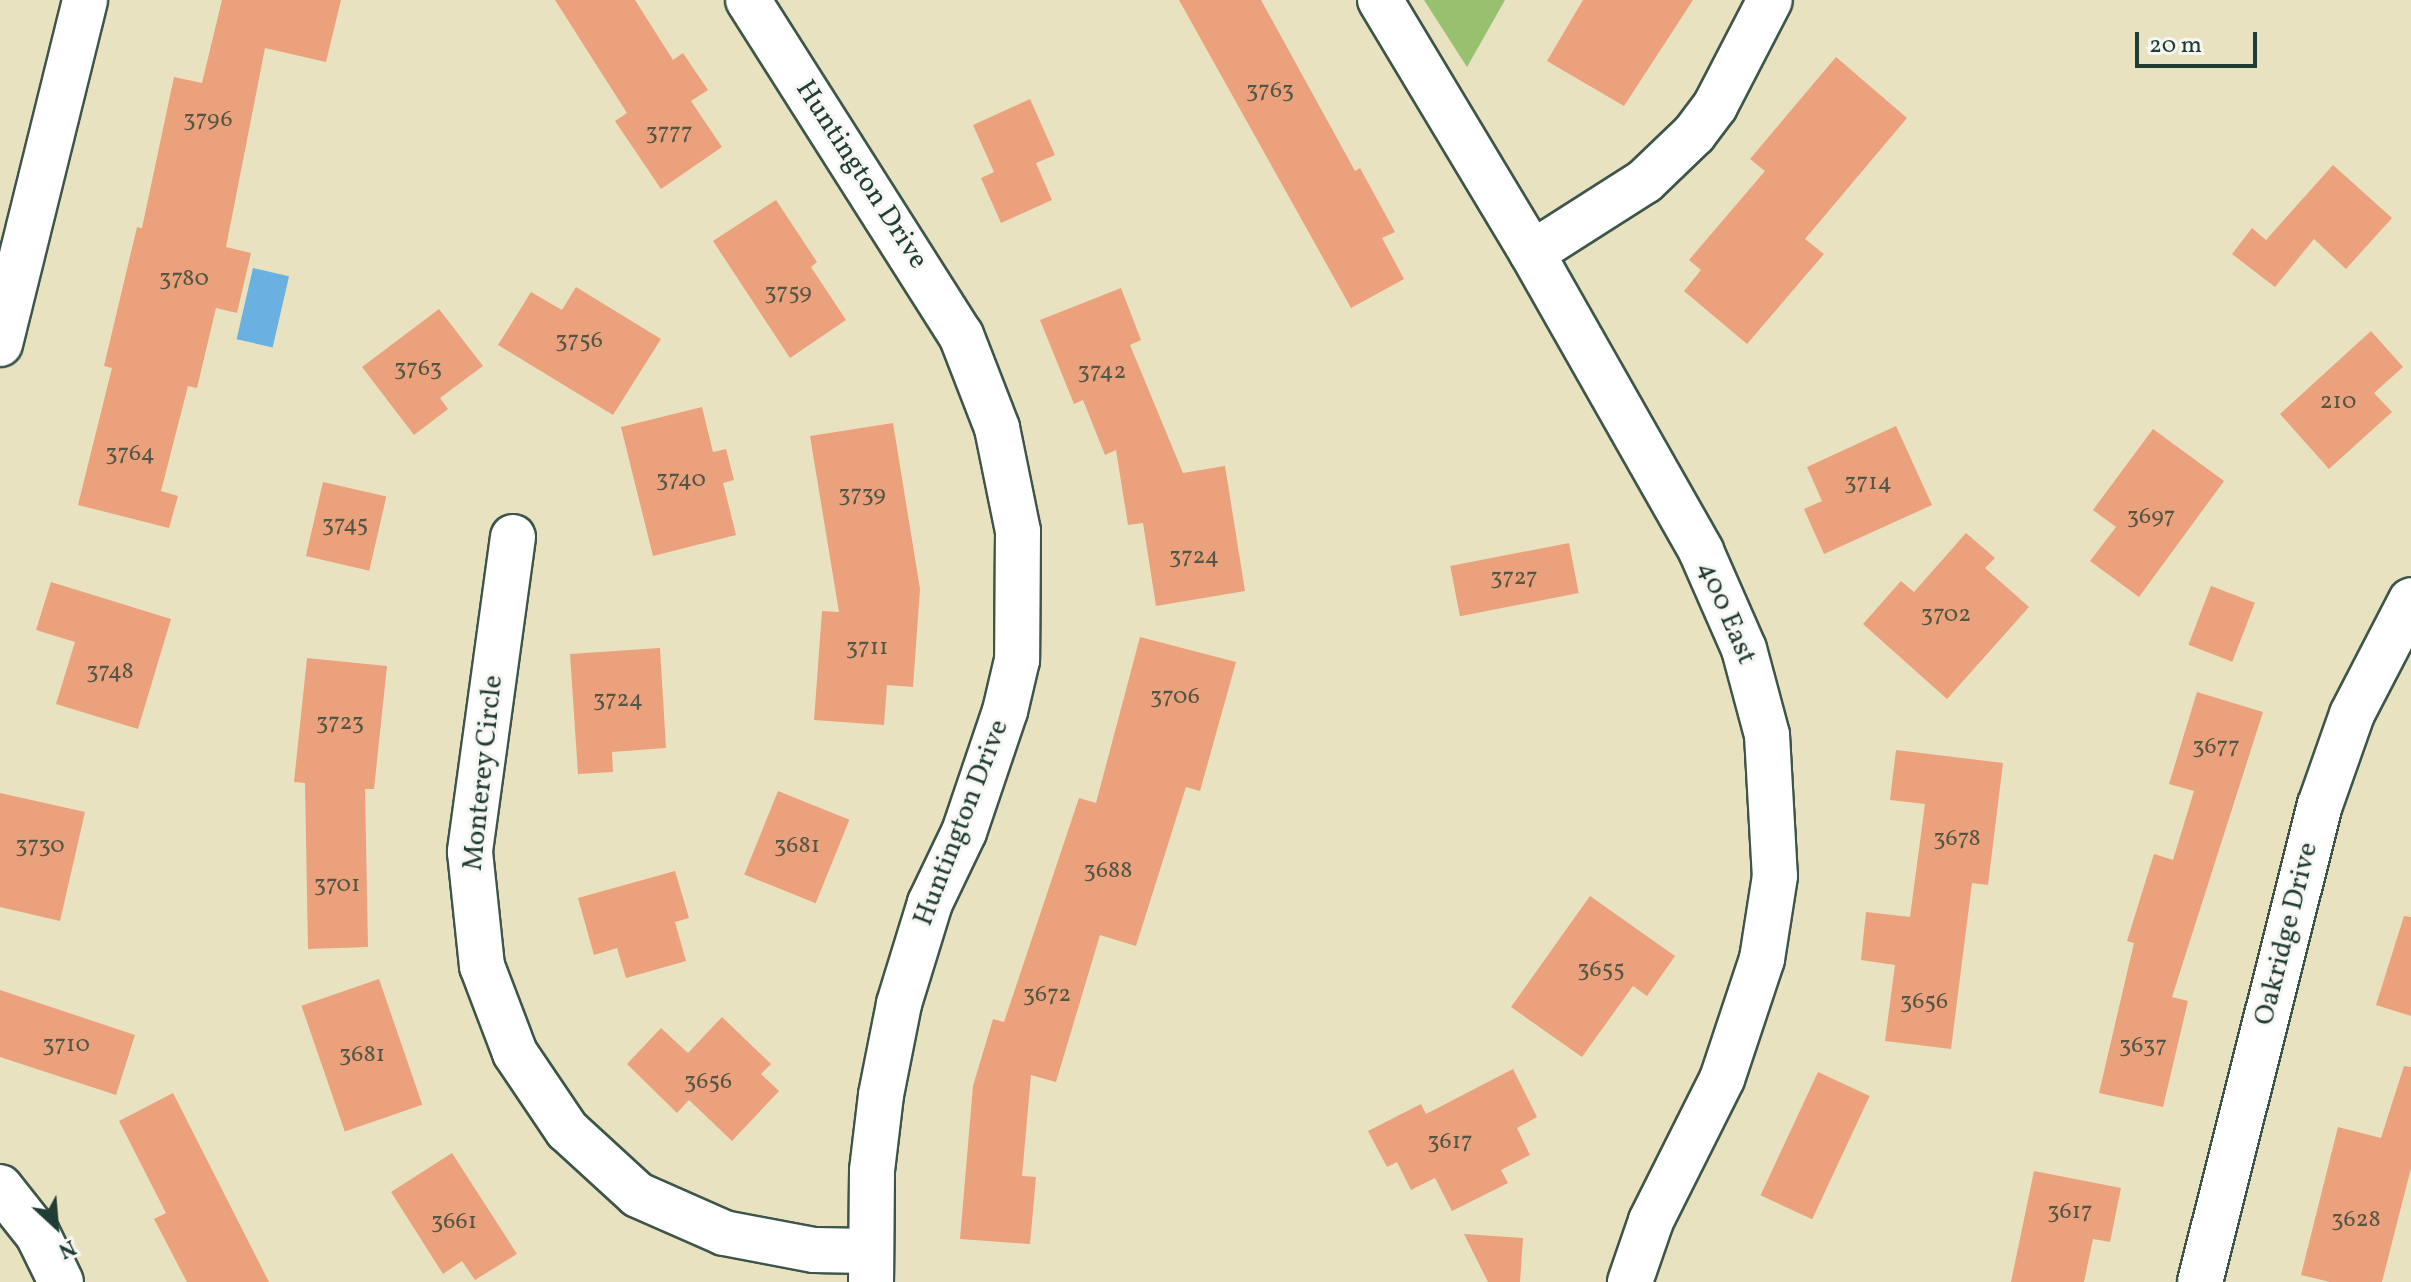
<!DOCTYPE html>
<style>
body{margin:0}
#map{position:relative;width:2411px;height:1282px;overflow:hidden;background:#e8e2c1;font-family:Vollkorn,serif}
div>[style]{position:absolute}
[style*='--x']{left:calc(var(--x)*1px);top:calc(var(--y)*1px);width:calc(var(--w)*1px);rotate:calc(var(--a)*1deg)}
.green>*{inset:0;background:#97c16e}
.water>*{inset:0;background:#6ab0e0;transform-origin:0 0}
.building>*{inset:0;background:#eba17c;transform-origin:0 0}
.roads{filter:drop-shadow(2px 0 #3d5649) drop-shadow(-2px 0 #3d5649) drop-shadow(0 2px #3d5649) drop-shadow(0 -2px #3d5649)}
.minor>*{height:44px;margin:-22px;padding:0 22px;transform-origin:22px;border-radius:22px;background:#fff}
.tertiary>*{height:44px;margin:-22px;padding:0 22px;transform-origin:22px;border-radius:22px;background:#fff}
.secondary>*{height:44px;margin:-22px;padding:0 22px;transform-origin:22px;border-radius:22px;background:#fff}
span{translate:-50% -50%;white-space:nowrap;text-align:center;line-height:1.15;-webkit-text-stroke:6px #f6f6f2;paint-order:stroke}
.number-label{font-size:24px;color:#525646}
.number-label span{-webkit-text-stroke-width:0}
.street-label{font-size:28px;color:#1f3d34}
.north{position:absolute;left:16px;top:1186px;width:80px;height:80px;-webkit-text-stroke:6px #f6f6f2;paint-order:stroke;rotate:154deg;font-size:22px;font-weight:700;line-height:32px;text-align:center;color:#1f3d34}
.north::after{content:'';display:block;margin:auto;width:28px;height:36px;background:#1f3d34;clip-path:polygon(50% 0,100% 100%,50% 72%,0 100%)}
.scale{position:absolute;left:2135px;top:32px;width:122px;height:36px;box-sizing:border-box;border:4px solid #1f3d34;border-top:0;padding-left:10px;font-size:24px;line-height:28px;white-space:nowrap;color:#1f3d34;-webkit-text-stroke:6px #f6f6f2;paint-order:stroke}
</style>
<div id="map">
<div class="green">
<div style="clip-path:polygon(1424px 0,1505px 0,1467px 67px)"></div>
</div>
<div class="water">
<div style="left:253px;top:268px;width:37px;height:73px;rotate:13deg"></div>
</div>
<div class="building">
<div style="clip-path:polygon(222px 0,341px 0,326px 62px,265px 48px,226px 247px,251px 253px,237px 313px,216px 308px,197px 388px,188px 386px,161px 491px,178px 496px,169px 528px,78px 505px,112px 368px,104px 366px,137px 227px,142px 228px,174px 77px,202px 83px)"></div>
<div style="clip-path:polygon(555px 0,635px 0,673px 60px,683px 53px,708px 90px,691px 101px,722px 147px,661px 189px,615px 121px,627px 113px)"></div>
<div style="clip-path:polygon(1179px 0,1261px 0,1355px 171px,1360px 168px,1395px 232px,1382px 238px,1404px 279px,1351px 308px)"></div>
<div style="clip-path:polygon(1583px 0,1693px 0,1624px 106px,1547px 61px)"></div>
<div style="clip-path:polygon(1836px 57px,1907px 118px,1805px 239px,1824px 254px,1747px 344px,1684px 291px,1701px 270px,1689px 260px,1765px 171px,1750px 159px)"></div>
<div style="clip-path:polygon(1030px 99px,1055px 155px,1036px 163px,1052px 200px,1001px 223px,981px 178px,994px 172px,973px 125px)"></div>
<div style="clip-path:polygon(2333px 165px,2392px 218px,2346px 269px,2314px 239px,2275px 287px,2232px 254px,2252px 228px,2266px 240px)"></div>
<div style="clip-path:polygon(776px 200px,817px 262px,811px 267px,846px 320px,790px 358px,713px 241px)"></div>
<div style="clip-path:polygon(576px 287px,661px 339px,613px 415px,498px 345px,531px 292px,562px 310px)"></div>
<div style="clip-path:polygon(1121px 288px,1141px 340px,1130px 345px,1183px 473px,1225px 466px,1245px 591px,1156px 606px,1143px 523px,1128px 525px,1116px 450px,1105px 455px,1083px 400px,1074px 404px,1040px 320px)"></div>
<div style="clip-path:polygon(439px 309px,483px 366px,440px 398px,448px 409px,414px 435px,362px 367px)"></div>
<div style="clip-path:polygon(2371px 331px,2403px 367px,2374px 393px,2392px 412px,2329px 469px,2280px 414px)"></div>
<div style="clip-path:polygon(702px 407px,713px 452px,726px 449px,734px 480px,723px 483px,736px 535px,653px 556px,621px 427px)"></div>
<div style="clip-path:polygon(893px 423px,920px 589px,913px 687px,887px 685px,884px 725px,814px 720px,822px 611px,839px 612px,810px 436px)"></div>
<div style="clip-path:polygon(1896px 426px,1932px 505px,1824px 554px,1804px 509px,1822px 501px,1807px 467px)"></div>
<div style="clip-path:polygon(2153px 429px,2224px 481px,2139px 597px,2090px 561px,2116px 527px,2093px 510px)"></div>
<div style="left:323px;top:482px;width:65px;height:76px;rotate:13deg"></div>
<div style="clip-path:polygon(1966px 533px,1995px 558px,1985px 568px,2029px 607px,1947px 699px,1863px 624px,1901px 581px,1914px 592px)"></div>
<div style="left:1569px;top:543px;width:51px;height:121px;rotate:79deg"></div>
<div style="clip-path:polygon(51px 582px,171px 619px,138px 729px,56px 704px,75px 642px,36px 630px)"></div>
<div style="left:2211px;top:586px;width:47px;height:63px;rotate:21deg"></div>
<div style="clip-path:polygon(1140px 637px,1236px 662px,1200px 791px,1186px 787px,1136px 946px,1100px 935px,1056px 1082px,1031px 1075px,1022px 1176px,1036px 1177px,1030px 1244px,960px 1239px,973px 1086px,993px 1019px,1004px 1022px,1079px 798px,1096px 803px)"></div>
<div style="clip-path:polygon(660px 648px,666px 748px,612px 752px,613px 772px,578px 774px,570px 654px)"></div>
<div style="clip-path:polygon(307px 658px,387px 666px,374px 789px,365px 789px,368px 947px,308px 949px,305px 783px,294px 782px)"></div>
<div style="clip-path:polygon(2197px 692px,2263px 712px,2172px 997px,2188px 1001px,2163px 1107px,2099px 1093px,2134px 943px,2127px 941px,2154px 854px,2173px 860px,2194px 791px,2169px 784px)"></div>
<div style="clip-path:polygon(1896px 750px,2003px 763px,1988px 885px,1972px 883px,1951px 1049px,1885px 1041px,1895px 965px,1861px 960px,1866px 912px,1910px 917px,1925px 804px,1890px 800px)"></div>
<div style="left:778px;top:791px;width:77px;height:90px;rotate:22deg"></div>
<div style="clip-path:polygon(0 793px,85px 812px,60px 921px,0 907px)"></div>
<div style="clip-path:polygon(675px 871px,689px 918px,675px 922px,686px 961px,626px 978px,617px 948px,594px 955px,578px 898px)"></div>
<div style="clip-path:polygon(1590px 896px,1675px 956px,1647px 996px,1633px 986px,1582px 1057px,1511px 1007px)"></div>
<div style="clip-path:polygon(2404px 916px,2411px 917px,2411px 1016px,2376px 1005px)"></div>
<div style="left:379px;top:979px;width:133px;height:82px;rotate:71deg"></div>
<div style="clip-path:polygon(0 990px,135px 1035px,116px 1095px,0 1057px)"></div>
<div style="clip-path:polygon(722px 1017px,771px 1064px,761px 1074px,779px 1091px,732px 1141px,689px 1100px,677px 1113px,627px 1064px,661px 1028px,688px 1053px)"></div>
<div style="clip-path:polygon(2404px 1066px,2411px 1067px,2411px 1168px,2382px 1282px,2330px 1282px,2301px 1275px,2338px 1127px,2381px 1138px)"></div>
<div style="clip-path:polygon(1513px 1069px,1537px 1117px,1517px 1128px,1530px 1155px,1501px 1170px,1508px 1183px,1452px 1211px,1435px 1178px,1411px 1190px,1397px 1162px,1387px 1167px,1368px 1131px,1421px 1104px,1426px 1114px)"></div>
<div style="left:1818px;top:1072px;width:57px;height:136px;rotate:25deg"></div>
<div style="clip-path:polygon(173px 1093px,269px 1282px,187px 1282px,154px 1219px,166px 1213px,119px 1121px)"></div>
<div style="clip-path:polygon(452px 1153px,517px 1254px,475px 1280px,462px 1261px,443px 1274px,391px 1192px)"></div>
<div style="clip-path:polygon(2034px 1171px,2121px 1188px,2110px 1242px,2093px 1239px,2084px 1282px,2011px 1282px)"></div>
<div style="clip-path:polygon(1464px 1234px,1523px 1238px,1520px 1282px,1488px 1282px)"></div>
</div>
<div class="roads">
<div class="minor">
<div style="--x:748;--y:0;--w:397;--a:57.6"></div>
<div style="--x:961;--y:335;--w:100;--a:68.8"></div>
<div style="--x:997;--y:428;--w:105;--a:78.5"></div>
<div style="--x:1018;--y:531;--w:129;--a:90.4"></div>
<div style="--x:1017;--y:660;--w:52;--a:103.2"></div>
<div style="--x:1005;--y:711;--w:128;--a:108.7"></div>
<div style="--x:964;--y:832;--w:79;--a:115.6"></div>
<div style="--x:930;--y:903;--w:106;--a:107.1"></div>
<div style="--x:899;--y:1004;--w:93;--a:101.2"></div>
<div style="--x:881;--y:1095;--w:77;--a:96.8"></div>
<div style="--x:872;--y:1171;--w:111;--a:90.5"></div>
<div style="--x:1532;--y:253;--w:134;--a:-32.5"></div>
<div style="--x:1645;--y:181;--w:68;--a:-43.8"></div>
<div style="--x:1694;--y:134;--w:35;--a:-53"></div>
<div style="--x:1715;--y:106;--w:119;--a:-62.6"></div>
<div style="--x:513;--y:537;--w:318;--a:97.8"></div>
<div style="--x:470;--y:852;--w:115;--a:84"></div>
<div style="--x:482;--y:966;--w:93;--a:69.2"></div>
<div style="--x:515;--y:1053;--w:93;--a:56"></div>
<div style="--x:567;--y:1130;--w:96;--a:42.5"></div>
<div style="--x:638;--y:1195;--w:94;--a:23.8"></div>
<div style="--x:724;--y:1233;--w:92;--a:10.7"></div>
<div style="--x:814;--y:1250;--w:55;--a:1"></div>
<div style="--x:0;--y:1187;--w:61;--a:51.6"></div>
<div style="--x:38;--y:1235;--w:52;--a:63.9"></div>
<div style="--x:2200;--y:1282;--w:492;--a:-75.9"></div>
<div style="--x:2320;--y:805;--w:96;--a:-70.6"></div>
<div style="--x:2352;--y:714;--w:128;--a:-62.6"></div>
</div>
<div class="tertiary">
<div style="--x:1380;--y:0;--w:295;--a:59"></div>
<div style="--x:1532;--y:253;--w:343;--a:60.4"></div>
<div style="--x:1701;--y:551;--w:107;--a:66.3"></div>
<div style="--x:1744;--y:649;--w:89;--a:75"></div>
<div style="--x:1767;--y:735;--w:141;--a:86.8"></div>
<div style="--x:1775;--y:876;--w:84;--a:98.9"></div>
<div style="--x:1762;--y:959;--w:126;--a:108.4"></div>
<div style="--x:1722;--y:1079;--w:159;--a:116.6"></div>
<div style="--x:1651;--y:1221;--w:65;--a:109"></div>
</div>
<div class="secondary">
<div style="--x:0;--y:344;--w:354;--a:-76.1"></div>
</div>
</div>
<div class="number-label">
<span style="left:1270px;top:92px">3763</span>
<span style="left:208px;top:121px">3796</span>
<span style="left:669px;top:134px">3777</span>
<span style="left:184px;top:280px">3780</span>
<span style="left:788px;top:294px">3759</span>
<span style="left:579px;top:342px">3756</span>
<span style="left:418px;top:370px">3763</span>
<span style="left:1102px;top:373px">3742</span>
<span style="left:2338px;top:403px">210</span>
<span style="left:130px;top:455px">3764</span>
<span style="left:681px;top:481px">3740</span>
<span style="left:1868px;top:484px">3714</span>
<span style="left:862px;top:496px">3739</span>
<span style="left:2151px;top:518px">3697</span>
<span style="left:345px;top:526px">3745</span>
<span style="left:1194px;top:558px">3724</span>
<span style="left:1514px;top:579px">3727</span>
<span style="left:1946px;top:616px">3702</span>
<span style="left:867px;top:649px">3711</span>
<span style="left:110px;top:673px">3748</span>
<span style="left:1175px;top:698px">3706</span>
<span style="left:618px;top:701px">3724</span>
<span style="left:340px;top:724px">3723</span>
<span style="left:2216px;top:748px">3677</span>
<span style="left:1957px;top:840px">3678</span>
<span style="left:40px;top:847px">3730</span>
<span style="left:797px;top:847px">3681</span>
<span style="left:1108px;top:872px">3688</span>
<span style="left:337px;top:886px">3701</span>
<span style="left:1601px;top:971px">3655</span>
<span style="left:1047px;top:996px">3672</span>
<span style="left:1924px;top:1003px">3656</span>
<span style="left:66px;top:1046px">3710</span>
<span style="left:2143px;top:1047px">3637</span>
<span style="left:362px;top:1056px">3681</span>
<span style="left:708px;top:1083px">3656</span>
<span style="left:1450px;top:1143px">3617</span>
<span style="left:2070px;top:1213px">3617</span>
<span style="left:2356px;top:1221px">3628</span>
<span style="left:454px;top:1223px">3661</span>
</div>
<div class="street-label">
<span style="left:861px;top:175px;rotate:57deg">Huntington Drive</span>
<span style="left:1726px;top:613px;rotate:67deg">400 East</span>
<span style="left:484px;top:773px;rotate:-84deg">Monterey Circle</span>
<span style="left:962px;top:823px;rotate:-69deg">Huntington Drive</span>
<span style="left:2287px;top:934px;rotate:-76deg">Oakridge Drive</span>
</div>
<div class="north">N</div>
<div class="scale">20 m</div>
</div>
